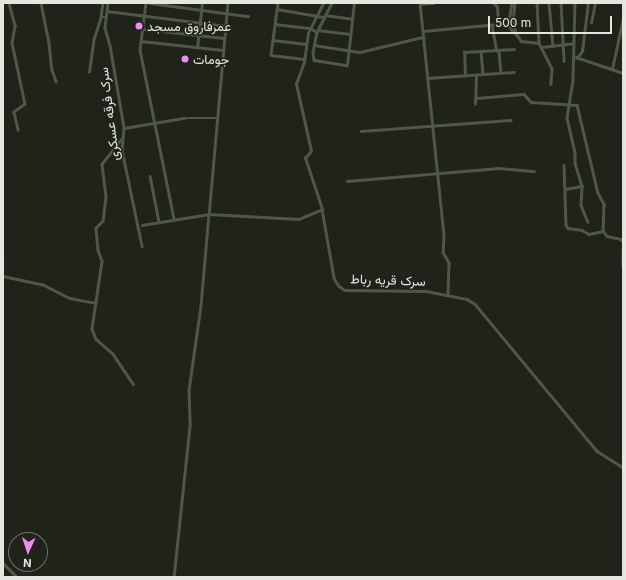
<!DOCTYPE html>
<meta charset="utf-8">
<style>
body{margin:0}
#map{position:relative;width:626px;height:580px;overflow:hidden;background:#1f2319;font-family:Inter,Vazirmatn,sans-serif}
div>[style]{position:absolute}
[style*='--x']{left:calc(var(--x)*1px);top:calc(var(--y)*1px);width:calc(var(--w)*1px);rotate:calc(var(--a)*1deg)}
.minor>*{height:2.5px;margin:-1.25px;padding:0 1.25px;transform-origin:1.25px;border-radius:1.25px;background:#505745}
.dots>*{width:11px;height:11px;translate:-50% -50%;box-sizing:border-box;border:2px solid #1f2319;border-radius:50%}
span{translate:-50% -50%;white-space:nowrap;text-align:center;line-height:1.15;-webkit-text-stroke:3px #1f2319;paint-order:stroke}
.poi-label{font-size:13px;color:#e4e7e0}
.left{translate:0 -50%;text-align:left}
.street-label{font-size:13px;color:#e4e7e0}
.frame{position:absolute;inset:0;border:4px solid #e4e7e0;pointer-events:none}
.north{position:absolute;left:8px;top:532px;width:40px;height:40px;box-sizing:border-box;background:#1f2319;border:1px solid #6e7169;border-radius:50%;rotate:183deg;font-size:11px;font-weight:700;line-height:16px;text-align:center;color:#e4e7e0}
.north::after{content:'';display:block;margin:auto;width:14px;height:18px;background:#ef8bf7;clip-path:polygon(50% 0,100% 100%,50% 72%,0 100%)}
.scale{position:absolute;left:488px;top:16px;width:124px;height:18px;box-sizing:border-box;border:2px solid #e4e7e0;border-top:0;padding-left:5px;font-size:12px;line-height:14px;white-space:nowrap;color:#e4e7e0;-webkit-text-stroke:3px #1f2319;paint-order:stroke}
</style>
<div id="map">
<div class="minor">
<div style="--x:9;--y:3;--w:24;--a:75"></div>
<div style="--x:15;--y:26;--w:17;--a:100"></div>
<div style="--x:12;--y:43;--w:62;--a:78"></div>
<div style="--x:25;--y:104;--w:14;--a:144"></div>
<div style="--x:14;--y:112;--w:18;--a:77"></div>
<div style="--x:41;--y:3;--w:41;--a:78.7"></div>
<div style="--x:49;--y:43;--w:27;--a:84"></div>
<div style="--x:52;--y:70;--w:12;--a:70"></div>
<div style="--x:103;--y:3;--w:14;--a:98"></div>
<div style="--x:101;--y:17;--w:5;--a:0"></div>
<div style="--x:104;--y:3;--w:4;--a:0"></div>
<div style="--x:108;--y:3;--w:25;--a:97"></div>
<div style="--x:105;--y:28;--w:18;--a:74"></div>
<div style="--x:110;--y:45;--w:84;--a:80.4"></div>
<div style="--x:124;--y:128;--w:22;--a:95"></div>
<div style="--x:122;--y:150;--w:98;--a:78.2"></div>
<div style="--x:146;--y:3;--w:47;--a:97.3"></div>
<div style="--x:140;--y:50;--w:172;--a:78.6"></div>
<div style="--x:150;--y:3;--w:99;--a:7.6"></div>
<div style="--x:228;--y:3;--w:212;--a:95.1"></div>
<div style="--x:209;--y:214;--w:90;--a:3.2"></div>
<div style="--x:299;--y:219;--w:25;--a:-23"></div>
<div style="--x:322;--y:209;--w:70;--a:80.1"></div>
<div style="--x:334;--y:278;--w:9;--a:58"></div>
<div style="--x:339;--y:286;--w:7;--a:34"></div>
<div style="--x:345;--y:290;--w:81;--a:0.7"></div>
<div style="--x:426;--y:291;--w:42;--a:11"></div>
<div style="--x:467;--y:299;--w:9;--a:32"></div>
<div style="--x:475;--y:304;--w:191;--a:50.3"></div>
<div style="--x:597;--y:451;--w:31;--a:32"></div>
<div style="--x:278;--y:3;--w:52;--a:97.7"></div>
<div style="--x:271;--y:55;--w:33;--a:7"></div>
<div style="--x:332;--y:3;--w:33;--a:117"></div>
<div style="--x:317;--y:32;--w:20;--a:101"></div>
<div style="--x:313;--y:52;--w:8;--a:83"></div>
<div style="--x:314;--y:60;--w:33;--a:9"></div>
<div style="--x:347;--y:65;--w:62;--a:-83.6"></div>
<div style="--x:420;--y:3;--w:233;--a:84.1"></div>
<div style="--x:444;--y:235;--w:17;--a:93"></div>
<div style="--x:443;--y:252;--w:13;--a:61"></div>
<div style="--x:449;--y:263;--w:31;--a:92"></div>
<div style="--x:512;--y:3;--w:20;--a:99"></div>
<div style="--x:509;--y:23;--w:6;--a:72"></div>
<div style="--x:511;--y:29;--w:10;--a:45"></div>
<div style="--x:515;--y:3;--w:20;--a:96"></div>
<div style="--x:513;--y:23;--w:10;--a:73"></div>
<div style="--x:516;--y:33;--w:9;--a:58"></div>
<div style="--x:521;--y:41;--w:18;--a:6"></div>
<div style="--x:537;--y:3;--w:40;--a:87.1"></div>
<div style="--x:539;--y:43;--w:28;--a:63"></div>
<div style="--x:552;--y:68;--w:16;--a:94"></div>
<div style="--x:549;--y:3;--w:43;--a:84.7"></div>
<div style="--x:561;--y:3;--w:58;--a:87"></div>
<div style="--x:575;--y:3;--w:77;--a:91.5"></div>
<div style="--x:573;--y:80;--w:38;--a:99"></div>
<div style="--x:567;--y:118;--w:35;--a:77"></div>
<div style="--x:575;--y:152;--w:11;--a:90"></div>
<div style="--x:575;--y:163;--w:24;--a:73"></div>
<div style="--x:582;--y:186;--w:19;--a:93"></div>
<div style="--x:581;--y:205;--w:18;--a:68"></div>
<div style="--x:420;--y:4;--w:13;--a:-4"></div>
<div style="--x:277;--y:9;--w:48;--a:9.7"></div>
<div style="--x:107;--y:11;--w:120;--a:7.2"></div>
<div style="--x:325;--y:15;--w:27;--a:8"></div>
<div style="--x:591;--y:23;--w:20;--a:-79"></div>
<div style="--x:275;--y:24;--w:35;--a:7"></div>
<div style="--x:310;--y:28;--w:8;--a:30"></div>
<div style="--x:492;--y:26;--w:25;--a:79"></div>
<div style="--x:143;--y:29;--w:81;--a:6.3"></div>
<div style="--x:318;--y:30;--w:32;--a:7"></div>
<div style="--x:423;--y:31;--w:75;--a:-5.3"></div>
<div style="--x:498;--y:24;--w:17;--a:-93"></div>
<div style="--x:497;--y:7;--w:6;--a:-135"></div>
<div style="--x:273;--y:40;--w:33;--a:7"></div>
<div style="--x:141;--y:41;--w:82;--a:6.3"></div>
<div style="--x:314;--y:45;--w:47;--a:8.7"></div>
<div style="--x:360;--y:52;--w:65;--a:-13.4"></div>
<div style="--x:542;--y:47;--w:31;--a:-7"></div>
<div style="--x:197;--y:48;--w:45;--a:-83.7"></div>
<div style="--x:481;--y:51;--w:23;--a:85"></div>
<div style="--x:499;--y:51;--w:22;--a:85"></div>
<div style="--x:576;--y:57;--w:50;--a:18.8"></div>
<div style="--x:577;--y:58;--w:9;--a:-54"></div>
<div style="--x:582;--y:51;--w:48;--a:-82.9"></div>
<div style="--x:612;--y:69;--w:52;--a:-77.8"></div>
<div style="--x:89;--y:72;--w:34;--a:-82"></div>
<div style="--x:94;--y:38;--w:22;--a:-72"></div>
<div style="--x:465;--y:76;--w:24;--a:-92"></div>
<div style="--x:464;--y:52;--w:50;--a:-3.4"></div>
<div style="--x:427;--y:78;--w:87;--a:-3.9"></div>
<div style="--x:476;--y:98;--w:48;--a:-4.8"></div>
<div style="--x:524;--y:94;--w:11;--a:49"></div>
<div style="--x:531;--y:102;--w:46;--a:3.7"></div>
<div style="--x:577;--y:105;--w:90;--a:76.6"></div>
<div style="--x:598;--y:193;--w:13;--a:61"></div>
<div style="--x:604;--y:204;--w:27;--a:92"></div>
<div style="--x:603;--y:231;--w:6;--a:51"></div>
<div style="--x:607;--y:236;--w:14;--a:12"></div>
<div style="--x:621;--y:239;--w:4;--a:56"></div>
<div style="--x:475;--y:104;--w:29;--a:-88"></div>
<div style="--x:124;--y:128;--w:61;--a:-9.5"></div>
<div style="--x:184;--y:118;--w:33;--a:0"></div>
<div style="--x:361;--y:131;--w:150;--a:-4.2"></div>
<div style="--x:121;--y:140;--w:31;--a:128"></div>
<div style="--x:102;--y:164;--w:33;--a:83"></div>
<div style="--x:106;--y:197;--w:24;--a:97"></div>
<div style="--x:103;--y:221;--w:10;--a:135"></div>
<div style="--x:96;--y:228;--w:22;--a:85"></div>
<div style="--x:98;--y:250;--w:12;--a:70"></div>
<div style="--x:102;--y:261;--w:69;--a:98.4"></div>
<div style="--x:92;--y:329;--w:11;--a:68"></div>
<div style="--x:96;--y:339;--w:23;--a:41"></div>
<div style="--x:113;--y:354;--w:36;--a:56"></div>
<div style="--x:564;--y:165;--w:60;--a:88.1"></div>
<div style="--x:566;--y:225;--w:4;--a:56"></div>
<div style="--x:568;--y:228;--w:14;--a:8"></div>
<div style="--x:582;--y:230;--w:8;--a:30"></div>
<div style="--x:589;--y:234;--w:14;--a:-12"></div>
<div style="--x:150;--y:176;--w:47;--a:78.9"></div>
<div style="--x:347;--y:181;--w:152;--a:-4.9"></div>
<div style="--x:498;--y:168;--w:36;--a:5"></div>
<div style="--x:566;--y:189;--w:16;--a:-11"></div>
<div style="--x:322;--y:209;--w:54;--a:-108.4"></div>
<div style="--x:305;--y:158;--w:9;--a:-49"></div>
<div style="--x:311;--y:151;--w:69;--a:-102.6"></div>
<div style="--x:296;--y:84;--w:23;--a:-70"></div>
<div style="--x:304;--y:62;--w:29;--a:-82"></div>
<div style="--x:308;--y:33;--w:34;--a:-63"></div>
<div style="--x:142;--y:225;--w:68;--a:-9.3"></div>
<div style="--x:209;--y:214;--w:92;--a:95"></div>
<div style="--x:201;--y:306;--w:85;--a:98.1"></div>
<div style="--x:189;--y:390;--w:36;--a:88"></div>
<div style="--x:190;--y:426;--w:152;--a:96"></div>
<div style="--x:623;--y:249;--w:17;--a:90"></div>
<div style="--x:3;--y:264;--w:1;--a:0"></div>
<div style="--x:3;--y:276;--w:40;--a:12"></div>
<div style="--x:42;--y:284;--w:31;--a:27"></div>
<div style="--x:70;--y:298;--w:25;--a:11"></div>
<div style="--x:3;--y:563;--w:20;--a:45"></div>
</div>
<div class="dots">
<div style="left:139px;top:26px;background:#ef8bf7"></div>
<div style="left:185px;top:59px;background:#ef8bf7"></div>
</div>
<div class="poi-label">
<span class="left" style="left:147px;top:26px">عمرفاروق مسجد</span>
<span class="left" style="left:193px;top:59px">جومات</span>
</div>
<div class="street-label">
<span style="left:109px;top:114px;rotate:-97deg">سرک فرقه عسکری</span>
<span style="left:388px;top:280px;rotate:2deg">سرک قریه رباط</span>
</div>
<div class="frame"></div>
<div class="north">N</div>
<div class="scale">500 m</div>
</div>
